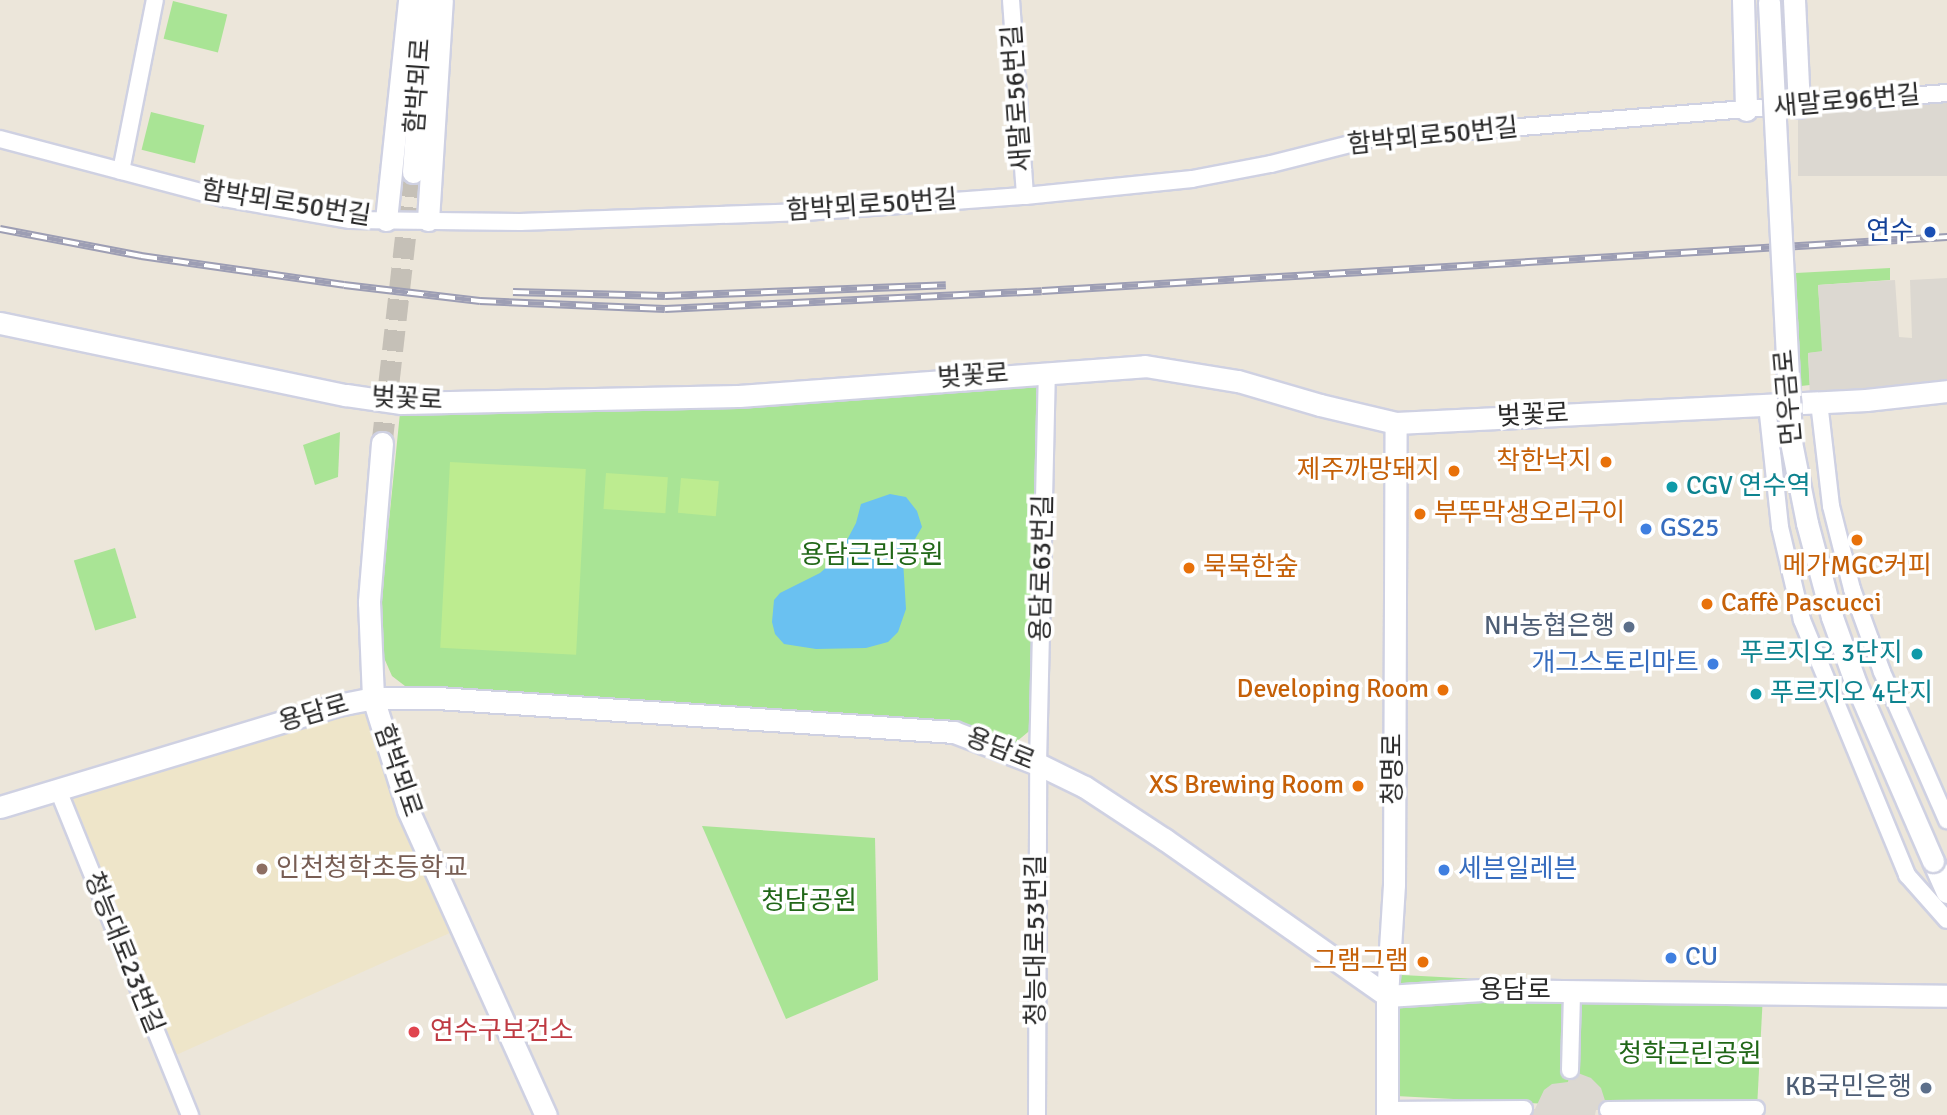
<!DOCTYPE html>
<meta charset="utf-8">
<style>
body{margin:0}
#map{position:relative;width:1947px;height:1115px;overflow:hidden;background:#ece6da;font-family:Signika,"Noto Sans KR",sans-serif}
div>[style]{position:absolute}
[style*='--x']{left:calc(var(--x)*1px);top:calc(var(--y)*1px);width:calc(var(--w)*1px);rotate:calc(var(--a)*1deg)}
.education>*{inset:0;background:#eee5c9}
.green>*{inset:0;background:#a9e495;transform-origin:0 0}
.pitch>*{inset:0;background:#bdec90;transform-origin:0 0}
.plaza>*{inset:0;background:#dcd8d1;transform-origin:0 0}
.water>*{inset:0;background:#6ac1f1}
.secondary-tunnel>*{height:21px;margin-top:-10.5px;transform-origin:0;background:repeating-linear-gradient(90deg,#c5c0b7 0 21px,transparent 0 31px)}
.roads{filter:drop-shadow(2px 0 #cfd1e2) drop-shadow(-2px 0 #cfd1e2) drop-shadow(0 2px #cfd1e2) drop-shadow(0 -2px #cfd1e2)}
.street>*{height:16px;margin:-8px;padding:0 8px;transform-origin:8px;border-radius:8px;background:#fff}
.secondary>*{height:21px;margin:-10.5px;padding:0 10.5px;transform-origin:10.5px;border-radius:10.5px;background:#fff}
.rail>*{height:8px;margin-top:-4px;transform-origin:0;background:repeating-linear-gradient(90deg,#fff 0 16px,#9d9eb4 0 32px);box-sizing:border-box;border-block:2px solid #9d9eb4}
.bridges{filter:drop-shadow(2px 0 #cfd1e2) drop-shadow(-2px 0 #cfd1e2) drop-shadow(0 2px #cfd1e2) drop-shadow(0 -2px #cfd1e2)}
.secondary-bridge>*{height:21px;margin:-10.5px;padding:0 10.5px;transform-origin:10.5px;border-radius:10.5px;background:#fff}
.dots>*{width:19px;height:19px;translate:-50% -50%;box-sizing:border-box;border:4px solid #fff;border-radius:50%}
span{translate:-50% -50%;white-space:nowrap;text-align:center;line-height:1.15;-webkit-text-stroke:7px #fff;paint-order:stroke}
.street-label{font-size:26px;color:#292929}
.transit-label{font-size:26px;color:#164399}
.right{translate:-100% -50%;text-align:right}
.food-label{font-size:26px;color:#c56008}
.left{translate:0 -50%;text-align:left}
.culture-label{font-size:26px;color:#0d838f}
.shop-label{font-size:26px;color:#366cbe}
.park-label{font-size:26px;color:#216718}
.service-label{font-size:26px;color:#4e5e75}
.education-label{font-size:26px;color:#785e54}
.health-label{font-size:26px;color:#be3a42}
</style>
<div id="map">
<div class="education">
<div style="clip-path:polygon(373px 698px,461px 928px,167px 1059px,58px 790px)"></div>
</div>
<div class="green">
<div style="left:173px;top:1px;width:56px;height:39px;rotate:14deg"></div>
<div style="left:151px;top:112px;width:55px;height:39px;rotate:14deg"></div>
<div style="clip-path:polygon(1890px 268px,1890px 280px,1818px 285px,1823px 352px,1808px 353px,1810px 385px,1801px 386px,1796px 273px)"></div>
<div style="clip-path:polygon(1047px 372px,1039px 723px,1005px 751px,961px 735px,437px 698px,405px 686px,392px 676px,381px 651px,381px 600px,401px 403px)"></div>
<div style="clip-path:polygon(340px 432px,338px 477px,315px 485px,303px 445px)"></div>
<div style="left:115px;top:548px;width:73px;height:43px;rotate:73deg"></div>
<div style="clip-path:polygon(702px 826px,875px 838px,878px 980px,786px 1019px)"></div>
<div style="left:1763px;top:994px;width:121px;height:376px;rotate:93deg"></div>
</div>
<div class="pitch">
<div style="left:450px;top:462px;width:136px;height:186px;rotate:3deg"></div>
<div style="left:606px;top:473px;width:62px;height:36px;rotate:4deg"></div>
<div style="left:681px;top:478px;width:38px;height:35px;rotate:5deg"></div>
</div>
<div class="plaza">
<div style="left:1947px;top:93px;width:83px;height:149px;rotate:90deg"></div>
<div style="clip-path:polygon(1947px 278px,1947px 385px,1810px 398px,1808px 353px,1822px 351px,1818px 285px,1895px 280px,1899px 337px,1912px 338px,1910px 280px)"></div>
<div style="clip-path:polygon(1570px 1070px,1591px 1078px,1601px 1088px,1608px 1110px,1596px 1110px,1595px 1115px,1523px 1115px,1524px 1109px,1535px 1109px,1544px 1090px,1552px 1084px,1568px 1082px)"></div>
</div>
<div class="water">
<div style="clip-path:polygon(890px 494px,906px 497px,917px 511px,922px 527px,903px 560px,906px 609px,898px 632px,888px 642px,866px 648px,816px 649px,784px 644px,775px 634px,772px 622px,774px 600px,780px 593px,820px 573px,838px 557px,856px 523px,861px 504px)"></div>
</div>
<div class="secondary-tunnel">
<div style="--x:382;--y:443;--w:273;--a:-83.5"></div>
</div>
<div class="roads">
<div class="street">
<div style="--x:1011;--y:0;--w:196;--a:85.9"></div>
<div style="--x:0;--y:139;--w:232;--a:14.8"></div>
<div style="--x:224;--y:198;--w:128;--a:9.9"></div>
<div style="--x:350;--y:220;--w:170;--a:0.7"></div>
<div style="--x:520;--y:222;--w:285;--a:-2"></div>
<div style="--x:805;--y:212;--w:221;--a:-4.2"></div>
<div style="--x:1025;--y:196;--w:168;--a:-5.8"></div>
<div style="--x:1192;--y:179;--w:80;--a:-10.8"></div>
<div style="--x:1271;--y:164;--w:102;--a:-14.2"></div>
<div style="--x:1370;--y:139;--w:579;--a:-4.56"></div>
<div style="--x:121;--y:171;--w:174;--a:-78.8"></div>
<div style="--x:1819;--y:402;--w:105;--a:83.4"></div>
<div style="--x:1831;--y:506;--w:86;--a:75.8"></div>
<div style="--x:1852;--y:589;--w:88;--a:70.1"></div>
<div style="--x:1882;--y:672;--w:162;--a:66.3"></div>
<div style="--x:1767;--y:405;--w:123;--a:83.9"></div>
<div style="--x:1780;--y:527;--w:96;--a:76.7"></div>
<div style="--x:1802;--y:620;--w:276;--a:67.6"></div>
<div style="--x:1907;--y:875;--w:60;--a:48.4"></div>
<div style="--x:58;--y:790;--w:351;--a:67.9"></div>
<div style="--x:1570;--y:1070;--w:78;--a:-88.5"></div>
<div style="--x:1387;--y:1110;--w:137;--a:-0.4"></div>
<div style="--x:1608;--y:1110;--w:148;--a:-0.4"></div>
<div style="--x:1037;--y:1115;--w:351;--a:-89.8"></div>
<div style="--x:1038;--y:764;--w:392;--a:-88.7"></div>
</div>
<div class="secondary">
<div style="--x:1743;--y:0;--w:110;--a:88.4"></div>
<div style="--x:1794;--y:0;--w:107;--a:87.3"></div>
<div style="--x:413;--y:172;--w:172;--a:-85.7"></div>
<div style="--x:386;--y:220;--w:221;--a:-84"></div>
<div style="--x:428;--y:220;--w:220;--a:-86.4"></div>
<div style="--x:0;--y:323;--w:353;--a:11.8"></div>
<div style="--x:346;--y:395;--w:56;--a:8.3"></div>
<div style="--x:401;--y:403;--w:338;--a:-1.2"></div>
<div style="--x:739;--y:396;--w:407;--a:-4.2"></div>
<div style="--x:1145;--y:366;--w:94;--a:9.2"></div>
<div style="--x:1238;--y:381;--w:85;--a:16.3"></div>
<div style="--x:1320;--y:405;--w:78;--a:13.3"></div>
<div style="--x:1396;--y:423;--w:471;--a:-2.8"></div>
<div style="--x:1866;--y:400;--w:81;--a:-6.3"></div>
<div style="--x:382;--y:443;--w:160;--a:94.7"></div>
<div style="--x:369;--y:602;--w:96;--a:87.6"></div>
<div style="--x:373;--y:698;--w:117;--a:72.6"></div>
<div style="--x:408;--y:810;--w:335;--a:65.7"></div>
<div style="--x:0;--y:807;--w:353;--a:-16.8"></div>
<div style="--x:338;--y:705;--w:36;--a:-11"></div>
<div style="--x:373;--y:698;--w:64;--a:0"></div>
<div style="--x:437;--y:698;--w:518;--a:3.76"></div>
<div style="--x:954;--y:732;--w:90;--a:20.9"></div>
<div style="--x:1038;--y:764;--w:52;--a:26.1"></div>
<div style="--x:1085;--y:787;--w:95;--a:33.4"></div>
<div style="--x:1164;--y:839;--w:273;--a:35.1"></div>
<div style="--x:1387;--y:996;--w:95;--a:-3.6"></div>
<div style="--x:1482;--y:990;--w:465;--a:0.7"></div>
<div style="--x:1933;--y:861;--w:34;--a:66"></div>
<div style="--x:1387;--y:1115;--w:119;--a:-90"></div>
<div style="--x:1387;--y:996;--w:112;--a:-86.4"></div>
<div style="--x:1394;--y:884;--w:461;--a:-89.8"></div>
</div>
</div>
<div class="rail">
<div style="--x:0;--y:229;--w:144;--a:10.8"></div>
<div style="--x:141;--y:256;--w:205;--a:8.1"></div>
<div style="--x:344;--y:285;--w:137;--a:6.7"></div>
<div style="--x:480;--y:301;--w:185;--a:2.5"></div>
<div style="--x:665;--y:309;--w:377;--a:-2.7"></div>
<div style="--x:1042;--y:291;--w:907;--a:-3.41"></div>
<div style="--x:513;--y:292;--w:152;--a:1.5"></div>
<div style="--x:665;--y:296;--w:281;--a:-2.2"></div>
</div>
<div class="bridges">
<div class="secondary-bridge">
<div style="--x:1769;--y:2;--w:441;--a:87.1"></div>
<div style="--x:1791;--y:442;--w:83;--a:78.8"></div>
<div style="--x:1807;--y:523;--w:97;--a:75.1"></div>
<div style="--x:1832;--y:617;--w:71;--a:70.3"></div>
<div style="--x:1856;--y:684;--w:193;--a:66.5"></div>
</div>
</div>
<div class="dots">
<div style="left:1930px;top:232px;background:#1a4fb4"></div>
<div style="left:1606px;top:462px;background:#e8710a"></div>
<div style="left:1454px;top:471px;background:#e8710a"></div>
<div style="left:1672px;top:487px;background:#0f9aa8"></div>
<div style="left:1420px;top:514px;background:#e8710a"></div>
<div style="left:1646px;top:529px;background:#3f7fe0"></div>
<div style="left:1857px;top:540px;background:#e8710a"></div>
<div style="left:1189px;top:568px;background:#e8710a"></div>
<div style="left:1707px;top:604px;background:#e8710a"></div>
<div style="left:1629px;top:627px;background:#5c6f8a"></div>
<div style="left:1917px;top:654px;background:#0f9aa8"></div>
<div style="left:1713px;top:664px;background:#3f7fe0"></div>
<div style="left:1443px;top:690px;background:#e8710a"></div>
<div style="left:1756px;top:694px;background:#0f9aa8"></div>
<div style="left:1358px;top:786px;background:#e8710a"></div>
<div style="left:262px;top:869px;background:#8d6e63"></div>
<div style="left:1444px;top:870px;background:#3f7fe0"></div>
<div style="left:1671px;top:958px;background:#3f7fe0"></div>
<div style="left:1423px;top:962px;background:#e8710a"></div>
<div style="left:414px;top:1032px;background:#e0444e"></div>
<div style="left:1926px;top:1088px;background:#5c6f8a"></div>
</div>
<div class="street-label">
<span style="left:419px;top:86px;rotate:-86deg">함박뫼로</span>
<span style="left:1018px;top:98px;rotate:-94deg">새말로56번길</span>
<span style="left:1847px;top:102px;rotate:-5deg">새말로96번길</span>
<span style="left:1433px;top:137px;rotate:-6deg">함박뫼로50번길</span>
<span style="left:286px;top:204px;rotate:9deg">함박뫼로50번길</span>
<span style="left:872px;top:206px;rotate:-4deg">함박뫼로50번길</span>
<span style="left:973px;top:377px;rotate:-4deg">벚꽃로</span>
<span style="left:1789px;top:397px;rotate:-95deg">먼우금로</span>
<span style="left:407px;top:400px;rotate:3deg">벚꽃로</span>
<span style="left:1533px;top:416px;rotate:-3deg">벚꽃로</span>
<span style="left:1043px;top:568px;rotate:-89deg">용담로63번길</span>
<span style="left:314px;top:714px;rotate:-16deg">용담로</span>
<span style="left:1000px;top:750px;rotate:22deg">용담로</span>
<span style="left:1394px;top:769px;rotate:-90deg">청명로</span>
<span style="left:397px;top:771px;rotate:71deg">함박뫼로</span>
<span style="left:1037px;top:940px;rotate:-90deg">청능대로53번길</span>
<span style="left:123px;top:953px;rotate:68deg">청능대로23번길</span>
<span style="left:1515px;top:991px">용담로</span>
</div>
<div class="transit-label">
<span class="right" style="left:1914px;top:232px">연수</span>
</div>
<div class="food-label">
<span class="right" style="left:1592px;top:462px">착한낙지</span>
<span class="right" style="left:1440px;top:471px">제주까망돼지</span>
<span class="left" style="left:1434px;top:514px">부뚜막생오리구이</span>
<span style="left:1857px;top:567px">메가MGC커피</span>
<span class="left" style="left:1203px;top:568px">묵묵한숲</span>
<span class="left" style="left:1721px;top:604px">Caffè Pascucci</span>
<span class="right" style="left:1429px;top:690px">Developing Room</span>
<span class="right" style="left:1344px;top:786px">XS Brewing Room</span>
<span class="right" style="left:1409px;top:962px">그램그램</span>
</div>
<div class="culture-label">
<span class="left" style="left:1686px;top:487px">CGV 연수역</span>
<span class="right" style="left:1903px;top:654px">푸르지오 3단지</span>
<span class="left" style="left:1770px;top:694px">푸르지오 4단지</span>
</div>
<div class="shop-label">
<span class="left" style="left:1660px;top:529px">GS25</span>
<span class="right" style="left:1699px;top:664px">개그스토리마트</span>
<span class="left" style="left:1458px;top:870px">세븐일레븐</span>
<span class="left" style="left:1685px;top:958px">CU</span>
</div>
<div class="park-label">
<span style="left:872px;top:556px">용담근린공원</span>
<span style="left:809px;top:902px">청담공원</span>
<span style="left:1690px;top:1055px">청학근린공원</span>
</div>
<div class="service-label">
<span class="right" style="left:1615px;top:627px">NH농협은행</span>
<span class="right" style="left:1912px;top:1088px">KB국민은행</span>
</div>
<div class="education-label">
<span class="left" style="left:276px;top:869px">인천청학초등학교</span>
</div>
<div class="health-label">
<span class="left" style="left:430px;top:1032px">연수구보건소</span>
</div>
</div>
